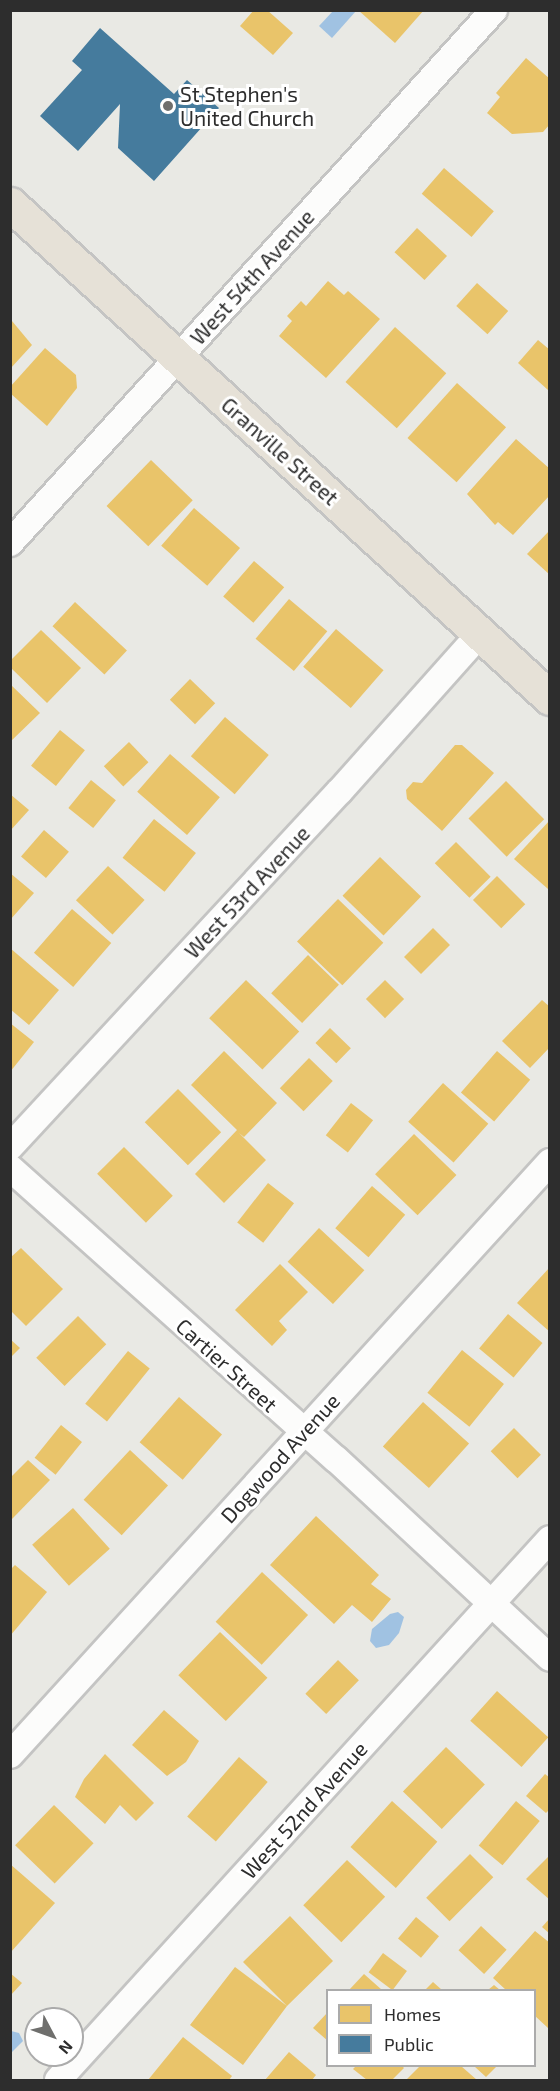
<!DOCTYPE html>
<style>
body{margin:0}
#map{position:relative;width:560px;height:2091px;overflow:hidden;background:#e9e9e4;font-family:"Exo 2",sans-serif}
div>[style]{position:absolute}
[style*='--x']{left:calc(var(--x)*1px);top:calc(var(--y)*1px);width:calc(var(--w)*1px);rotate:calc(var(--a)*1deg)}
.water>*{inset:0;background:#a0c2e2}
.homes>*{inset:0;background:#e9c46a;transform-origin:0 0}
.public>*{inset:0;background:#457b9d}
.roads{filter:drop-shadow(2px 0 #c4c4c3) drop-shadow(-2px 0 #c4c4c3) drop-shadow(0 2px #c4c4c3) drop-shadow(0 -2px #c4c4c3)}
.street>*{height:26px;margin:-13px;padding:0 13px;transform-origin:13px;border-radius:13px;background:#fcfcfb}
.highway>*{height:33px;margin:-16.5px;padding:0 16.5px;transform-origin:16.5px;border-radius:16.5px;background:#e6e1d7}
.dots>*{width:16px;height:16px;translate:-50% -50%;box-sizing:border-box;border:3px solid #fff;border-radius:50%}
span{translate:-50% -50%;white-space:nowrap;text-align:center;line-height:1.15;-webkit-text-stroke:6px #fff;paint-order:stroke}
.poi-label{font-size:21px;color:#2d2d2d}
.left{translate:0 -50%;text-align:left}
.street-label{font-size:21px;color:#2d2d2d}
.frame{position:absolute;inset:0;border:12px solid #2d2d2d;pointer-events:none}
.legend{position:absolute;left:326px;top:1989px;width:210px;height:78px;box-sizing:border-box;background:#fff;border:2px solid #ababab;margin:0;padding:8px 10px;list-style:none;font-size:18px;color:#2d2d2d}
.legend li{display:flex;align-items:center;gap:12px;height:30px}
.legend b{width:30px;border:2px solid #ababab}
.north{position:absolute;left:24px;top:2007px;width:60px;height:60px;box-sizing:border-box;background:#fff;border:2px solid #ababab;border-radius:50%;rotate:131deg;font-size:16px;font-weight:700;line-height:24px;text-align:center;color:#2d2d2d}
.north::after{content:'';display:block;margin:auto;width:21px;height:27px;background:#6f6f6d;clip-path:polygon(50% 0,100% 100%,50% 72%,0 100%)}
</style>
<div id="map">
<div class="water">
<div style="clip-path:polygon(333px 11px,356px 11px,332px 38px,319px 26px)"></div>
<div style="clip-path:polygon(398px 1612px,404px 1617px,399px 1633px,389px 1645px,376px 1648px,370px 1641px,372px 1629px,390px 1614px)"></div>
<div style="clip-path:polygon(11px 2031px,19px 2033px,23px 2041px,12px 2052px)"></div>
</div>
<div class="homes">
<div style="clip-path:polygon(254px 10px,267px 10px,293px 33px,273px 55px,240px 26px)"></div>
<div style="clip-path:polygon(358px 10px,424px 10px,395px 43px)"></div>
<div style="clip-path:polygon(526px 58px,550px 79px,550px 124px,543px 132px,512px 134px,487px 113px,500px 97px,496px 93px)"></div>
<div style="left:444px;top:168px;width:66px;height:34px;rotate:41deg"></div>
<div style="left:417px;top:228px;width:41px;height:33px;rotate:43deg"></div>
<div style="clip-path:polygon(328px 281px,344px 295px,348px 291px,380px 319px,326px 378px,279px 336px,292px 321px,287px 316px,301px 301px,306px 306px)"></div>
<div style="left:477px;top:283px;width:42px;height:31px;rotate:42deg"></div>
<div style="clip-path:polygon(12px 321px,32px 345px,10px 369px,10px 323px)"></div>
<div style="left:395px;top:327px;width:69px;height:74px;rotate:42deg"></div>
<div style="clip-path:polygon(538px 340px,550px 350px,548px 390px,518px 363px)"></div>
<div style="clip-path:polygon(45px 348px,76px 375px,77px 388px,47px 426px,10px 393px,10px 387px)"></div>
<div style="left:457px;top:383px;width:66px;height:74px;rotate:42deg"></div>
<div style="clip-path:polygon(516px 439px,550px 469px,550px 495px,513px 535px,498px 522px,495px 525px,467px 494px)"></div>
<div style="left:151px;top:460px;width:58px;height:64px;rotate:44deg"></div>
<div style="left:194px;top:508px;width:61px;height:50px;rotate:41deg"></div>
<div style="clip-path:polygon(550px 530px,550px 575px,527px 554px)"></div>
<div style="left:254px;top:561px;width:40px;height:47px;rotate:41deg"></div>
<div style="left:289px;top:599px;width:50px;height:52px;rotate:40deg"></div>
<div style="left:75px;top:602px;width:71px;height:33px;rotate:43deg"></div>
<div style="left:336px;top:629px;width:63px;height:50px;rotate:41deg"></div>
<div style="clip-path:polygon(41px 630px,81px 668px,47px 703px,10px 667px,10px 661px)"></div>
<div style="left:190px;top:679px;width:35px;height:29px;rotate:44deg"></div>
<div style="clip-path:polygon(10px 684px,40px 713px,10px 742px)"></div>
<div style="left:225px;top:717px;width:58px;height:52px;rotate:41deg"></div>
<div style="left:60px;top:730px;width:32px;height:46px;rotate:39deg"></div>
<div style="left:129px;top:742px;width:28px;height:35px;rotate:46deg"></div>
<div style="clip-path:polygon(455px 745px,462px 745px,494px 773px,442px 831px,407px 799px,406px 790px,413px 782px,422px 783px)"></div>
<div style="left:170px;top:754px;width:66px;height:50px;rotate:41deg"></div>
<div style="left:91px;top:780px;width:32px;height:36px;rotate:39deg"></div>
<div style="left:506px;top:781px;width:54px;height:53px;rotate:45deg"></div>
<div style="clip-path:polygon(10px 794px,29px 810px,10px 831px)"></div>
<div style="left:154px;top:819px;width:54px;height:50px;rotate:39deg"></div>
<div style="clip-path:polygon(550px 820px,550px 887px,548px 889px,514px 859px)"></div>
<div style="left:44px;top:830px;width:33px;height:35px;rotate:41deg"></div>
<div style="left:456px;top:842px;width:49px;height:30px;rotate:45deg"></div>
<div style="left:380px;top:857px;width:57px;height:54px;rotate:44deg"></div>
<div style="left:108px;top:866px;width:50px;height:47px;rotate:43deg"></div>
<div style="clip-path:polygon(10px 873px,34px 893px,10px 920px)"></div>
<div style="left:497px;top:876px;width:40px;height:34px;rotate:45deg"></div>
<div style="left:338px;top:899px;width:63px;height:59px;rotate:44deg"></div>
<div style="left:72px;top:909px;width:52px;height:58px;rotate:41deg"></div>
<div style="left:433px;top:928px;width:24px;height:41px;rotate:45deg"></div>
<div style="clip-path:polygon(10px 948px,59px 990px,29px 1025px,10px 1009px)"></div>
<div style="left:308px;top:955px;width:43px;height:53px;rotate:44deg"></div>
<div style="left:246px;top:980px;width:74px;height:53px;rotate:44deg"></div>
<div style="left:385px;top:980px;width:27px;height:27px;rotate:45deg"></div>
<div style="clip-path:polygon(542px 1000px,550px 1007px,550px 1047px,530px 1068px,502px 1041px)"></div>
<div style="clip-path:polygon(10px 1023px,34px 1042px,10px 1072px)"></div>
<div style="left:330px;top:1028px;width:29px;height:21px;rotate:44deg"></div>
<div style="clip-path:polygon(224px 1051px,277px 1103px,244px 1137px,239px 1133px,266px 1160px,224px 1203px,195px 1174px,237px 1130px,191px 1085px)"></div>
<div style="left:497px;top:1051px;width:44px;height:55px;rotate:41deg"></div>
<div style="left:309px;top:1058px;width:33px;height:42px;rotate:44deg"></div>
<div style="left:443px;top:1083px;width:61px;height:52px;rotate:42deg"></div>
<div style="left:178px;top:1089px;width:61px;height:47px;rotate:45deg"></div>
<div style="left:351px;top:1103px;width:28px;height:41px;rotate:38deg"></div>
<div style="left:414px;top:1134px;width:59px;height:56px;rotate:44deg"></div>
<div style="left:124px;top:1147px;width:69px;height:38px;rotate:45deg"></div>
<div style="left:268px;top:1183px;width:33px;height:50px;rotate:38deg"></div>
<div style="left:372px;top:1186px;width:44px;height:56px;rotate:41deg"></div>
<div style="left:319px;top:1228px;width:62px;height:46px;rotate:43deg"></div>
<div style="clip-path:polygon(21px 1248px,63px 1289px,26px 1326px,10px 1310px,10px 1258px)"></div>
<div style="clip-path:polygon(280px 1264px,308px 1292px,279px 1321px,287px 1330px,272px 1346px,235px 1310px)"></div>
<div style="clip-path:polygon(550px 1267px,550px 1332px,517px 1303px)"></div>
<div style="left:508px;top:1314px;width:45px;height:45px;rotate:40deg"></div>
<div style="left:78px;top:1316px;width:40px;height:59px;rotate:45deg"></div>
<div style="clip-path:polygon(10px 1339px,20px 1348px,10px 1358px)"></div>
<div style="left:462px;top:1350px;width:54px;height:55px;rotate:39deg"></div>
<div style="left:128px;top:1351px;width:28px;height:68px;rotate:39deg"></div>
<div style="left:179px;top:1397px;width:57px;height:60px;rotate:41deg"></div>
<div style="left:423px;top:1402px;width:62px;height:60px;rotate:42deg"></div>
<div style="left:61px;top:1425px;width:27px;height:42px;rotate:39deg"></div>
<div style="left:514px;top:1428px;width:38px;height:33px;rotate:45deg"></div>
<div style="left:130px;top:1450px;width:52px;height:68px;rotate:43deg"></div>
<div style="clip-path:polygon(28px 1460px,50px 1480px,12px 1519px,10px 1478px)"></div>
<div style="left:73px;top:1508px;width:55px;height:55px;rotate:48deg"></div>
<div style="clip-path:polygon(316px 1516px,379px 1575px,371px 1584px,391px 1599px,372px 1622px,352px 1605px,334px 1624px,270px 1565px)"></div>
<div style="clip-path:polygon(15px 1565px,47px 1592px,10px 1636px,10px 1570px)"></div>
<div style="left:262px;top:1572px;width:63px;height:68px;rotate:43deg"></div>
<div style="left:220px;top:1632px;width:66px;height:60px;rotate:44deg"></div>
<div style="left:338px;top:1660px;width:29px;height:47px;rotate:44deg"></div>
<div style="left:497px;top:1691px;width:69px;height:40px;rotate:42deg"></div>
<div style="clip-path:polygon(164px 1710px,199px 1741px,186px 1762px,167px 1776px,132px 1745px)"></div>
<div style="left:446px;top:1747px;width:54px;height:62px;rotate:44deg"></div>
<div style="clip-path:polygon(105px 1754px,154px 1803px,136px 1821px,120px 1805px,105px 1824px,75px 1797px,84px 1779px)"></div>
<div style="left:239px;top:1757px;width:38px;height:79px;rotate:41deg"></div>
<div style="clip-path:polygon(545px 1774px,550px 1778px,550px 1809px,546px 1813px,526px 1796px)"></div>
<div style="left:392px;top:1801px;width:61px;height:62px;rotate:42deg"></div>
<div style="left:516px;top:1801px;width:31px;height:58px;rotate:40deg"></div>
<div style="left:54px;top:1805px;width:55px;height:56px;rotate:44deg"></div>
<div style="left:470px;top:1854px;width:33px;height:62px;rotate:45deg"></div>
<div style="clip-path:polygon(550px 1855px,550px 1900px,526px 1879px)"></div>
<div style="left:347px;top:1860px;width:53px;height:63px;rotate:44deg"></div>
<div style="clip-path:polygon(10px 1864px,55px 1903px,10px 1953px)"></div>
<div style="clip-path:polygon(290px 1916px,333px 1961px,287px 2006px,243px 2065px,190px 2025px,235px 1967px,287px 2006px,243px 1962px)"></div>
<div style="left:416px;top:1917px;width:30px;height:28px;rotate:40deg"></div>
<div style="clip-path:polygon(550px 1918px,550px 1934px,542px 1927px)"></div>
<div style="left:481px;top:1926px;width:35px;height:33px;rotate:43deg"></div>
<div style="clip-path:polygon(535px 1931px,550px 1943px,548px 2028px,534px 2015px,534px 1990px,506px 1990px,493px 1978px)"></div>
<div style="left:383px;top:1953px;width:30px;height:24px;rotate:37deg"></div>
<div style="clip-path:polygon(10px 1973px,22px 1983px,10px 1996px)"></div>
<div style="clip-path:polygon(364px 1974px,382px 1990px,349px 1990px)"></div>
<div style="clip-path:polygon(433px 1982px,442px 1990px,425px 1990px)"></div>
<div style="clip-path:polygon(494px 1985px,500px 1990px,488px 1990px)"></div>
<div style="clip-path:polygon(328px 2012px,328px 2041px,313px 2028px)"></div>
<div style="clip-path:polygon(183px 2037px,232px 2076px,229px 2080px,148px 2080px)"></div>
<div style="clip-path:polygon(289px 2052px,316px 2075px,312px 2080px,265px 2080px)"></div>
<div style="clip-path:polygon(356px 2066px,402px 2066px,404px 2068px,392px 2080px,367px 2080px,353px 2069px)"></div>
<div style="clip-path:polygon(420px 2066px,461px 2066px,477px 2080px,406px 2080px)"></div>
<div style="clip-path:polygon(474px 2066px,497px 2066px,486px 2077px)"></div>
</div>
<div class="public">
<div style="clip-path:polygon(100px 28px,174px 94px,187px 80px,219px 108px,154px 181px,118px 148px,120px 104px,78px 151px,40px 116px,82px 70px,72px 61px)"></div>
</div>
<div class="roads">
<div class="street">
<div style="--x:10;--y:543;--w:720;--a:-47.76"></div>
<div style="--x:10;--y:1147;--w:485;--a:-47.2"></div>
<div style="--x:340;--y:791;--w:210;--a:-48.3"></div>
<div style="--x:10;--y:1168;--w:437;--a:41.8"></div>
<div style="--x:336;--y:1459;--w:292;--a:42.9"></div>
<div style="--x:10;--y:1755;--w:802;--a:-47.68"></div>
<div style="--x:58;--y:2080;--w:731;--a:-47.72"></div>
</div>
<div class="highway">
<div style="--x:10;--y:204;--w:732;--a:42.45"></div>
</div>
</div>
<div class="dots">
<div style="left:168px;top:106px;background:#6f6f6d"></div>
</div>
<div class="poi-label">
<span class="left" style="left:180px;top:106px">St Stephen's<br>United Church</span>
</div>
<div class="street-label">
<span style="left:252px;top:277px;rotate:-48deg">West 54th Avenue</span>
<span style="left:280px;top:451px;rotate:42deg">Granville Street</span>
<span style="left:247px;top:892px;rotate:-47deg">West 53rd Avenue</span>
<span style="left:227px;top:1365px;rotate:42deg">Cartier Street</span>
<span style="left:280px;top:1458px;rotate:-48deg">Dogwood Avenue</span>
<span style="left:304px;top:1810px;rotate:-48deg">West 52nd Avenue</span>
</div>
<div class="frame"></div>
<ul class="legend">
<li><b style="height:16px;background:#e9c46a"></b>Homes</li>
<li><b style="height:16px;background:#457b9d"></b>Public</li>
</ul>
<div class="north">N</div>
</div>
